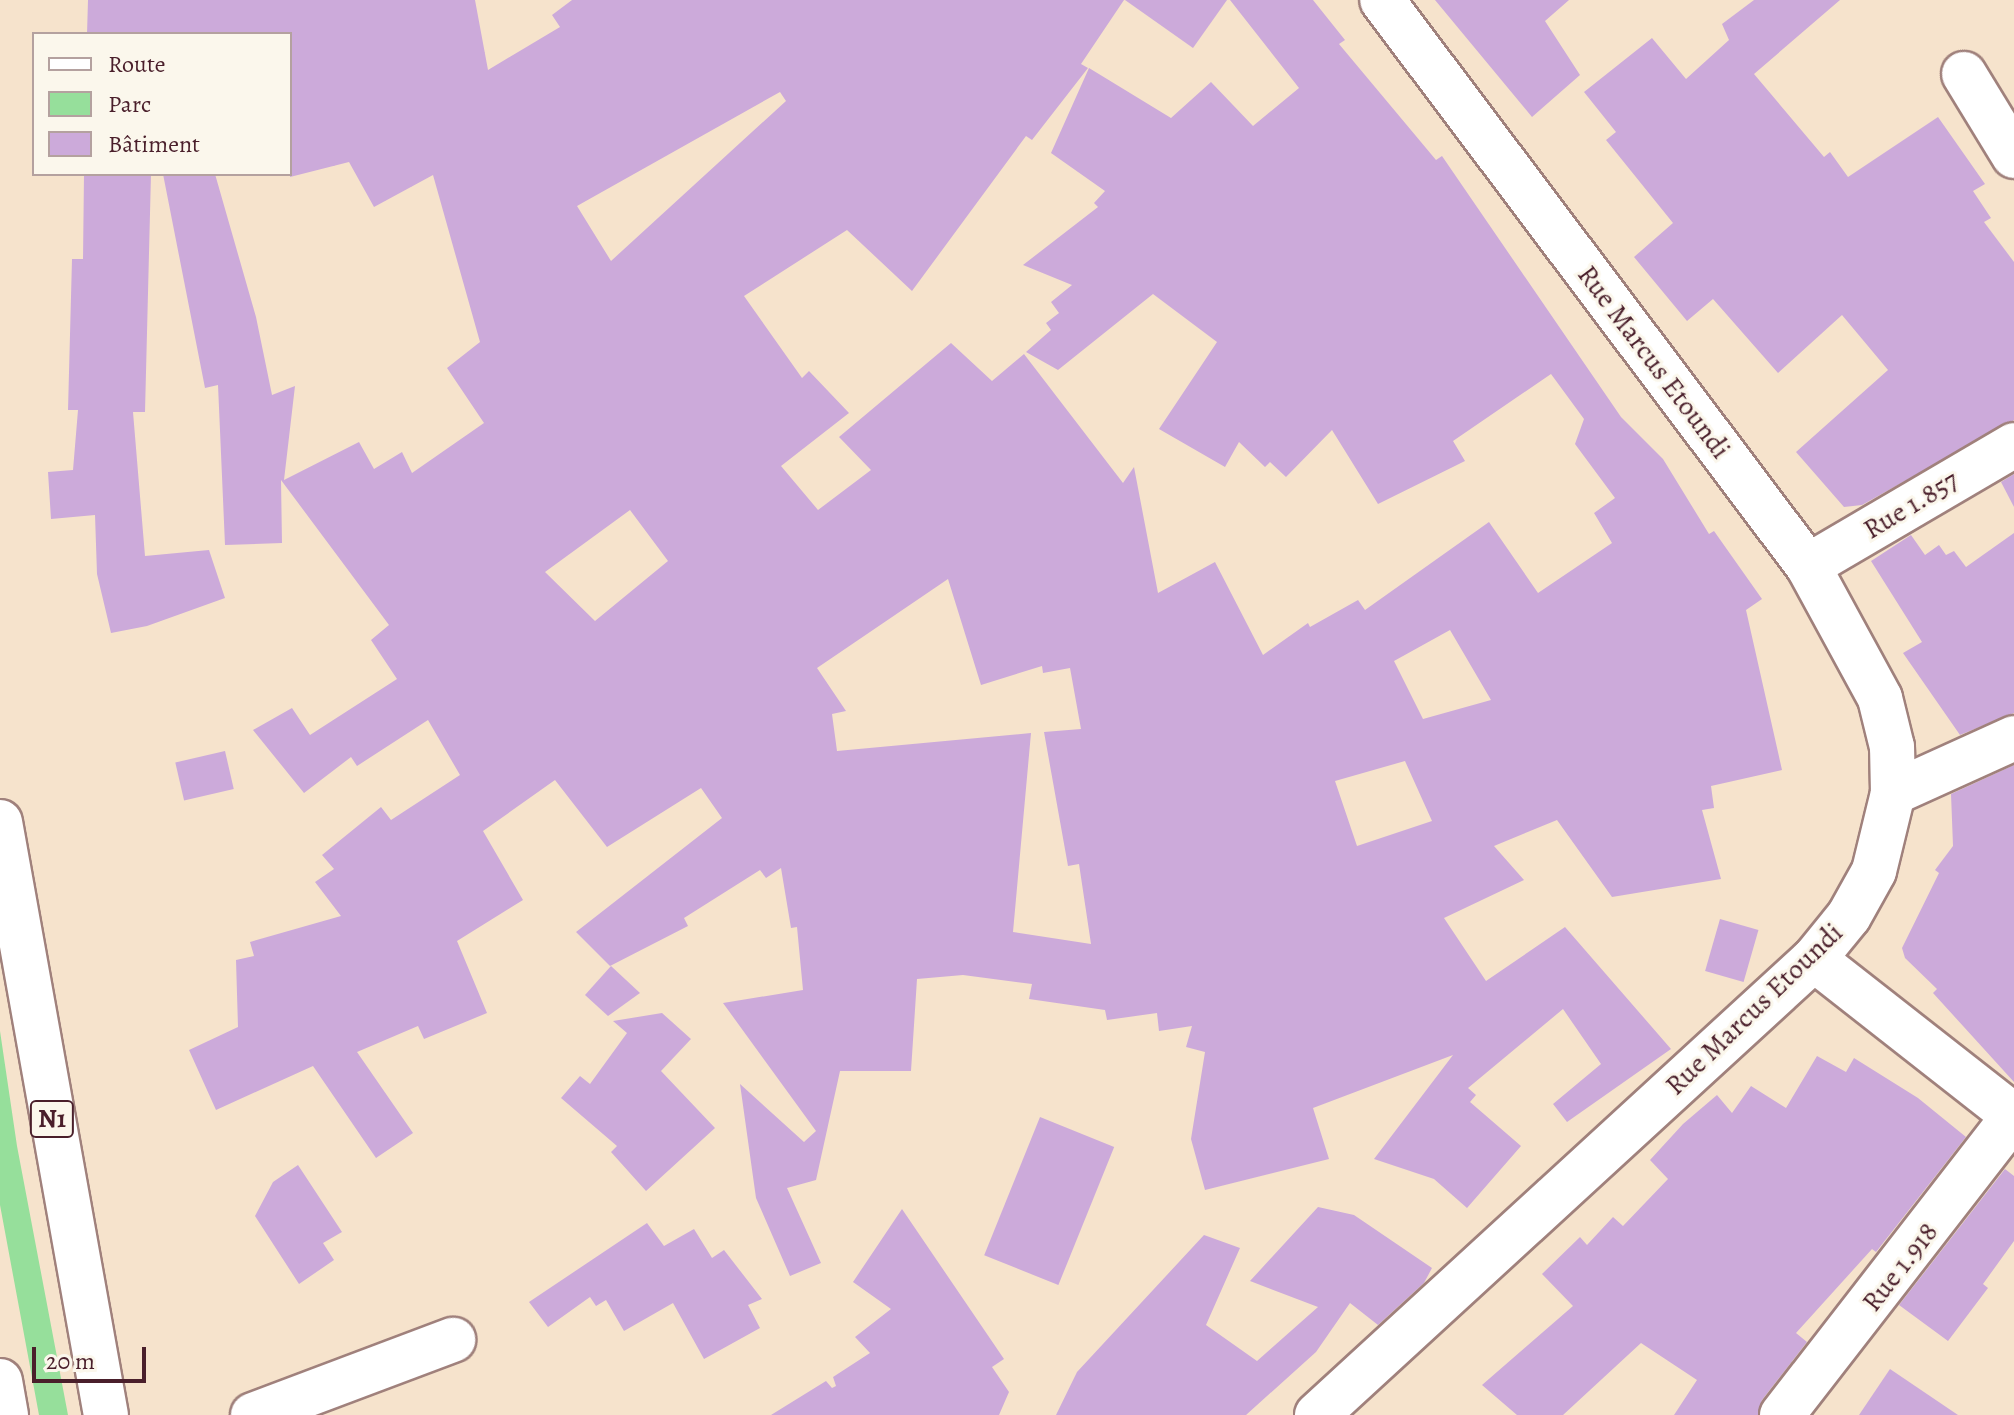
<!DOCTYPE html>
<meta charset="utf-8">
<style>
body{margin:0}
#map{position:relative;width:2014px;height:1415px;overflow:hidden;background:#f6e3cc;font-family:Alegreya,serif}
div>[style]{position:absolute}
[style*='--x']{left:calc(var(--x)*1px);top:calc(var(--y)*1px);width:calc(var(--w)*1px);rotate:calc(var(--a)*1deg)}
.green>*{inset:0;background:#96df9b}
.building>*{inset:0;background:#ccaada;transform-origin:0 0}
.roads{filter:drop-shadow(2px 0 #a0817c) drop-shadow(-2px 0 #a0817c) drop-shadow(0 2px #a0817c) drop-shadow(0 -2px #a0817c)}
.minor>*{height:44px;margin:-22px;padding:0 22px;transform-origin:22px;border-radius:22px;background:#fff}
.highway>*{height:44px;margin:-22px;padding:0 22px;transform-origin:22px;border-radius:22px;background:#fff}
span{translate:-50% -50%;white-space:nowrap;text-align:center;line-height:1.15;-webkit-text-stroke:6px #fbf7ec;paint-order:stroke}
.shield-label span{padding:2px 6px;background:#fbf7ec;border:2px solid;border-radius:6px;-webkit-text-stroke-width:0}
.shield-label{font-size:26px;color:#4a1f2b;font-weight:700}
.street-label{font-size:28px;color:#4a1f2b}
.legend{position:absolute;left:32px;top:32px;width:260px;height:144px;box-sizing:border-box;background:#fbf7ec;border:2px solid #b4a19f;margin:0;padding:10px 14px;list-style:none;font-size:24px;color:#4a1f2b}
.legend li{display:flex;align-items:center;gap:16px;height:40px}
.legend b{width:40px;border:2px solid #b4a19f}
.scale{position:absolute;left:32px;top:1347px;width:114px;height:36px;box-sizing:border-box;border:4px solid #4a1f2b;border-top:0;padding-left:10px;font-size:24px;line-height:28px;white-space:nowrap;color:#4a1f2b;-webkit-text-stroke:6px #fbf7ec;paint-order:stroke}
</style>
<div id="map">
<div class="green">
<div style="clip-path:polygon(0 1031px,17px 1146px,68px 1415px,39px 1415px,0 1205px)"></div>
</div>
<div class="building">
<div style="clip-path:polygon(evenodd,88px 0,475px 0,488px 70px,560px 27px,552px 15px,572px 0,1124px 0,1081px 64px,1088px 68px,1032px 140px,1026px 136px,912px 291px,847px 230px,744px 296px,802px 378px,809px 371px,849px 413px,781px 466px,818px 510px,871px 470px,839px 437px,951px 343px,992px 381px,1024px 354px,1123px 483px,1134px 467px,1158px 593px,1215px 562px,1263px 655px,1308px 623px,1310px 627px,1358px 600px,1365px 610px,1489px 522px,1538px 593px,1612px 543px,1594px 513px,1615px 498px,1575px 444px,1584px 419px,1551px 374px,1453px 441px,1465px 461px,1378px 504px,1332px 430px,1286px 477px,1270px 462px,1265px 467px,1239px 442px,1225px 467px,1159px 429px,1217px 342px,1153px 294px,1058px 370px,1026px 352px,1051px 330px,1046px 323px,1059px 313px,1051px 302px,1072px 285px,1023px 265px,1098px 207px,1094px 203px,1105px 191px,1051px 153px,1089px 68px,1171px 118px,1211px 82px,1253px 126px,1299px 88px,1230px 0,1313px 0,1345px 40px,1339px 44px,1436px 160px,1442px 156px,1621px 417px,1663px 459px,1709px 534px,1714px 531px,1762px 599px,1746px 610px,1782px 770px,1711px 786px,1714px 808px,1702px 810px,1721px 879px,1612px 897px,1557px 820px,1494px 846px,1524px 880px,1444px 918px,1486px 981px,1565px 927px,1671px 1049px,1567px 1122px,1553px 1104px,1601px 1064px,1563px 1009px,1468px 1088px,1476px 1095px,1470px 1102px,1521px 1146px,1467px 1208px,1434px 1179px,1374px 1159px,1453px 1055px,1313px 1108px,1329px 1159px,1205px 1190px,1191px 1139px,1205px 1052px,1186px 1047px,1192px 1026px,1159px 1031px,1157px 1013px,1107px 1020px,1105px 1010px,1029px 999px,1032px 984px,963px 975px,917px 979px,911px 1071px,840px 1071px,816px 1180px,787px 1188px,821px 1263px,790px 1276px,756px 1198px,740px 1084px,804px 1142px,816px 1131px,723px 1003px,803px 990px,797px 927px,791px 928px,781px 868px,766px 878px,760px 870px,684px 918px,688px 926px,610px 966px,576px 932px,722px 818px,701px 788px,607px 847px,555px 780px,483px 831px,523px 900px,457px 941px,487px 1013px,424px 1039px,418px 1026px,357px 1052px,413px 1133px,376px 1158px,313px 1066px,216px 1110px,189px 1050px,238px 1027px,236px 960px,254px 956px,250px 942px,341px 916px,315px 882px,334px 869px,322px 855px,381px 807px,391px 820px,460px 775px,428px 720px,357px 766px,351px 757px,304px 793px,253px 730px,292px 708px,310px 735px,397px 679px,371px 640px,389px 625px,281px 480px,282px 543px,225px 545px,218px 385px,205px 388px,163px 174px,215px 174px,256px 317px,272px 395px,295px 386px,284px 480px,359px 442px,374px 469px,402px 452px,412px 473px,484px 423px,447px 368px,480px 342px,433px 175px,374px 207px,349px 162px,290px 177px,290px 34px,87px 34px,88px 0,780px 92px,786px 101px,611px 261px,577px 206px,780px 92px,88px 0,630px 510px,668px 561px,595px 621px,545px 572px,630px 510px,88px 0,948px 579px,981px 685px,1042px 666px,1043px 673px,1070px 668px,1081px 729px,1044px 732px,1068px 866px,1079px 864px,1091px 944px,1013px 932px,1031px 733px,837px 751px,832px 714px,846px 711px,817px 668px,948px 579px,88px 0,1450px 630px,1491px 700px,1423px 719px,1394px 661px,1450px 630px,88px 0,1405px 761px,1432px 821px,1357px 846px,1335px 781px,1405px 761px)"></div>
<div style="clip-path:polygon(1125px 0,1227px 0,1193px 48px)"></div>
<div style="clip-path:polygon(1435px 0,1569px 0,1545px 21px,1580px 75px,1532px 117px)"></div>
<div style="clip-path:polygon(1754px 0,1840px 0,1754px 74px,1824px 157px,1830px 152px,1848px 177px,1938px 117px,1985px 184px,1973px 191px,1991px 218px,1984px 222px,2014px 262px,2014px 420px,1862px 505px,1844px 507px,1796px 452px,1888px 370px,1842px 315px,1778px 373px,1713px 299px,1687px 321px,1634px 257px,1673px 223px,1606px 140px,1616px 132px,1584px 92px,1652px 38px,1686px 79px,1729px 40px,1722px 24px)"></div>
<div style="clip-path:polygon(84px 174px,151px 174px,145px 412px,133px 412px,145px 556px,209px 550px,225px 598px,147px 626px,111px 633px,97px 574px,95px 515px,51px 519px,48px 472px,73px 470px,78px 410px,68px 410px,72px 259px,83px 259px)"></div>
<div style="clip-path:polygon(2014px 474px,2014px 507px,2001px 482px)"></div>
<div style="clip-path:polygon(2014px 533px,2014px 713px,1960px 735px,1903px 653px,1922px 642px,1871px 561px,1911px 535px,1925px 555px,1939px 545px,1946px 555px,1954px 551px,1966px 567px)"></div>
<div style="left:225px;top:751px;width:39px;height:51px;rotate:77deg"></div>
<div style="clip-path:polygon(2014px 765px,2014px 1082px,1933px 993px,1937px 989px,1905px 958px,1902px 948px,1939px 873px,1935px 870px,1953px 846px,1951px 794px)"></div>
<div style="left:1720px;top:919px;width:40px;height:54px;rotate:16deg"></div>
<div style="clip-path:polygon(611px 966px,640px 993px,608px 1016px,585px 995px)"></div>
<div style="clip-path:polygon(662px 1013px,691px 1039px,661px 1071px,715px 1128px,646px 1191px,611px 1152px,617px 1146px,561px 1098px,580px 1076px,590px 1084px,627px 1033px,613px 1021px)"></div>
<div style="clip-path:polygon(1817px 1056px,1846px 1072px,1854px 1058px,1918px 1098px,1966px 1137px,1876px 1252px,1872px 1249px,1796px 1333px,1807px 1342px,1762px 1400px,1758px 1415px,1674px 1415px,1697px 1380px,1641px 1343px,1563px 1415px,1517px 1415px,1482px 1385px,1573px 1306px,1542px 1274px,1580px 1237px,1587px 1245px,1613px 1217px,1623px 1226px,1668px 1179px,1650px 1160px,1683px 1124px,1717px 1095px,1732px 1113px,1751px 1086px,1786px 1108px)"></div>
<div style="left:1040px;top:1117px;width:80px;height:149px;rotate:22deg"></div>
<div style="clip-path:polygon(298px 1165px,342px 1232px,323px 1243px,334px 1260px,299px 1284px,255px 1216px,273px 1182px)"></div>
<div style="clip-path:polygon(2005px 1169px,2014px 1176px,2014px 1241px,1983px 1284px,1988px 1288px,1948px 1341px,1899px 1305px)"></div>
<div style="clip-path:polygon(1318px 1207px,1354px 1215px,1432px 1268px,1424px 1283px,1378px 1325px,1350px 1303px,1316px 1352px,1246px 1415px,1056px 1415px,1077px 1372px,1204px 1235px,1240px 1248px,1206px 1325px,1257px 1361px,1318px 1307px,1250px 1281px)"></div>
<div style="clip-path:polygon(902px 1209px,1004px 1359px,992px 1367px,1009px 1392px,999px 1415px,771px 1415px,826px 1381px,832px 1388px,836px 1386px,833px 1377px,870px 1353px,855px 1337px,891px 1309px,853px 1282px)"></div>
<div style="clip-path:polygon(647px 1223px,664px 1246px,694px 1229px,712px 1258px,724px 1250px,762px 1299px,748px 1305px,760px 1328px,704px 1359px,673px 1303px,624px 1331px,606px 1300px,596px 1306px,590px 1297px,548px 1327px,529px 1302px)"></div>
<div style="clip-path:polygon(1890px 1369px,1958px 1415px,1859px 1415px)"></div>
</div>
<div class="roads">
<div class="minor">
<div style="--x:1964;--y:74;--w:96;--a:58.6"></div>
<div style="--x:1808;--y:566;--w:239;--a:-30.4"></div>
<div style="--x:1893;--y:793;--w:133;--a:-24.4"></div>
<div style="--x:253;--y:1415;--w:214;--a:-20.6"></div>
<div style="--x:1317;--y:1415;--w:674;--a:-42.54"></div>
<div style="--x:1814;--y:959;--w:55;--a:-50.9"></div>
<div style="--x:1849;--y:916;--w:51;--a:-60.9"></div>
<div style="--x:1874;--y:871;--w:80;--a:-76.3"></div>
<div style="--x:1893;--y:793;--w:46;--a:-91.2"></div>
<div style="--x:1892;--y:747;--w:50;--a:-103.8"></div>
<div style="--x:1880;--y:698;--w:150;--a:-118.6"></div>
<div style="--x:1808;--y:566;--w:708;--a:-126.97"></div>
<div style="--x:1782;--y:1415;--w:378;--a:-52.2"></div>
<div style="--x:2014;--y:1116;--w:254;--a:-141.9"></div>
</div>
<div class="highway">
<div style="--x:0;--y:822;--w:602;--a:79.87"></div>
<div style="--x:0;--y:1381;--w:35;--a:80"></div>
</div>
</div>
<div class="shield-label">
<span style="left:52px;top:1119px">N1</span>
</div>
<div class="street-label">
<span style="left:1654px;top:362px;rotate:53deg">Rue Marcus Etoundi</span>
<span style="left:1911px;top:505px;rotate:-31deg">Rue 1.857</span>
<span style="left:1754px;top:1009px;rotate:-44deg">Rue Marcus Etoundi</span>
<span style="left:1900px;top:1267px;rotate:-52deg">Rue 1.918</span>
</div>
<ul class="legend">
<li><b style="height:10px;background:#fff"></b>Route</li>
<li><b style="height:22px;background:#96df9b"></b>Parc</li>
<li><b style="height:22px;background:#ccaada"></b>Bâtiment</li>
</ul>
<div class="scale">20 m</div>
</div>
